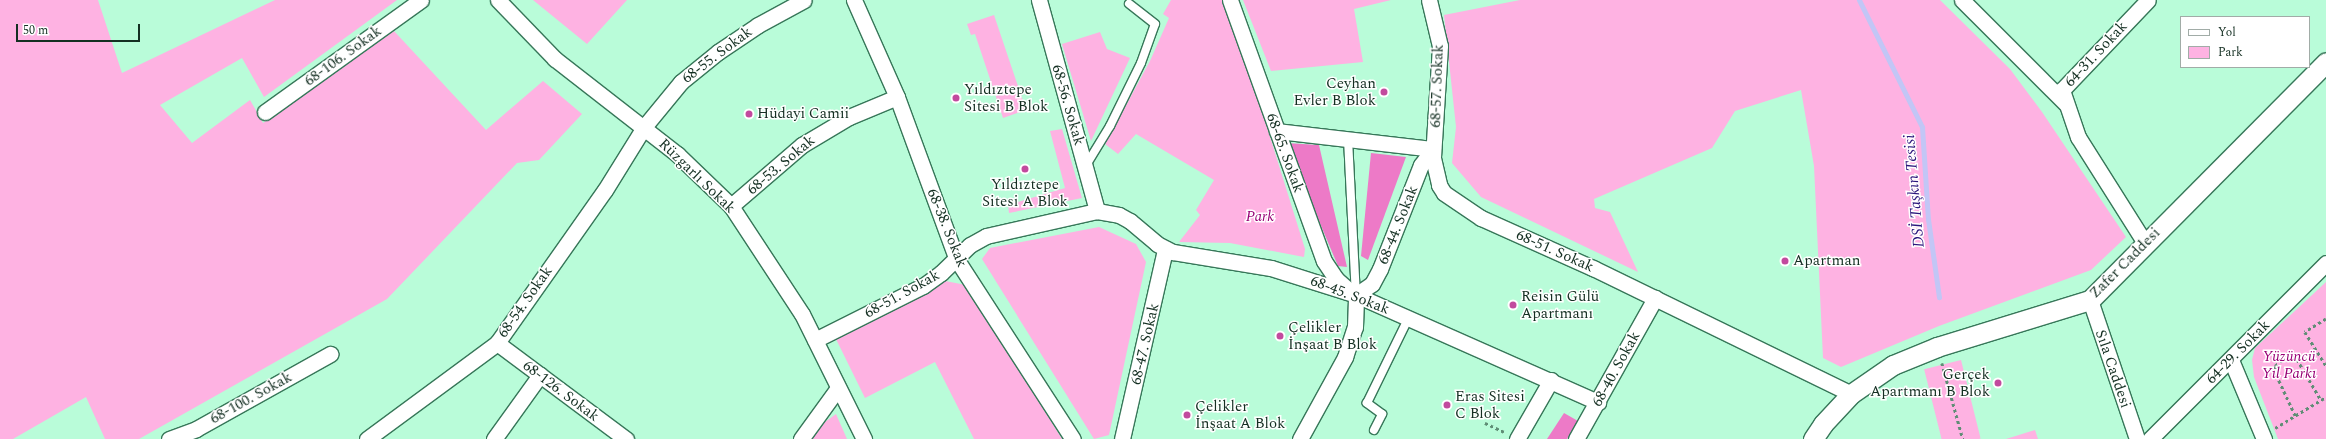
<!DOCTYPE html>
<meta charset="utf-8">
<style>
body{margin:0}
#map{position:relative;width:2326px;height:439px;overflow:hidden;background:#b9fcd9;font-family:Spectral,serif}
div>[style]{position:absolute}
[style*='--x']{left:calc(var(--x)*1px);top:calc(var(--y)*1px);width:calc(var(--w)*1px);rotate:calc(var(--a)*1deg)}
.green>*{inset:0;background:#feb2e2;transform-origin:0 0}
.forest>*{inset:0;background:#ed7ac7}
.stream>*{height:5px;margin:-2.5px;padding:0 2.5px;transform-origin:2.5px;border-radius:2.5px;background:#c2c6f6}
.path>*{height:2.5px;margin-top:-1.25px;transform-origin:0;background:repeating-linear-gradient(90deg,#5f8d75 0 3px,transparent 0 6px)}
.roads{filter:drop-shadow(1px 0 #377759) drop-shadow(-1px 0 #377759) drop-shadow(0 1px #377759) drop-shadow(0 -1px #377759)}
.service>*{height:8px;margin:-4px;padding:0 4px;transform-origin:4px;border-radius:4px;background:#fff}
.minor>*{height:15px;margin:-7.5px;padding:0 7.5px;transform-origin:7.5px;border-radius:7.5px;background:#fff}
.tertiary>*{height:19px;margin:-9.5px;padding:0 9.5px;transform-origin:9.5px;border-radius:9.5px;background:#fff}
.dots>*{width:11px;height:11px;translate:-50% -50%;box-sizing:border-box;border:2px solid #fff;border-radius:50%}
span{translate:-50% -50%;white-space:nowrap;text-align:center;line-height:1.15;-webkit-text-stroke:3px #fff;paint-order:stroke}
.street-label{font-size:15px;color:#142f22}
.poi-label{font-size:15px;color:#142f22}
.right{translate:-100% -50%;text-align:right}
.left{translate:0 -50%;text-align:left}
.park-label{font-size:15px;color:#970075;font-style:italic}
.water-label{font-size:16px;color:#2b167c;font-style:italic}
.legend{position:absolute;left:2180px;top:16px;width:130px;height:52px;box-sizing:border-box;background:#fff;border:1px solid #a1aca7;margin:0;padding:5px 7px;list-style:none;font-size:12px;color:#142f22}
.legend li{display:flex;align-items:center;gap:8px;height:20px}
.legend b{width:20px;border:1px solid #a1aca7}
.scale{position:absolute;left:16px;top:24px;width:124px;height:18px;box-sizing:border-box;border:2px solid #142f22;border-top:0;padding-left:5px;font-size:12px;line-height:14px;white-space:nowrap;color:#142f22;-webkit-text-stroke:3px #fff;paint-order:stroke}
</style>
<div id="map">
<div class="green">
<div style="clip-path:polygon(0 0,98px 0,122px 73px,275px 0,397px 0,264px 97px,242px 58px,160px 105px,192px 143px,250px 100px,263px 123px,394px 31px,486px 130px,543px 81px,582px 114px,539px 160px,517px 163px,387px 299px,139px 439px,105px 439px,86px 397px,13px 439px,0 439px)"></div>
<div style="clip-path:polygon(533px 0,627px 0,587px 44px)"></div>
<div style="clip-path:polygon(1171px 0,1224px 0,1257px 95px,1305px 249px,1304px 257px,1230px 243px,1179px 242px,1200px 215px,1196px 210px,1214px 180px,1136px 134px,1118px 154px,1105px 144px,1150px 61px,1169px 18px,1163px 14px)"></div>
<div style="clip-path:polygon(1243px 0,1391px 0,1354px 9px,1363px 62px,1271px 71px)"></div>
<div style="clip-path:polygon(1520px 0,1940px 0,2010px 69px,2042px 112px,2126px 237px,2091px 270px,1939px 326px,1841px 367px,1823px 358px,1814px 166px,1801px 90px,1735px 111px,1712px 148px,1594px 199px,1595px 208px,1610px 212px,1638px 272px,1481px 197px,1452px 163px,1456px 127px,1444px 15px)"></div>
<div style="clip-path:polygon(994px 15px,1026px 110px,1003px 118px,975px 34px,971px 35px,967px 24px)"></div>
<div style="clip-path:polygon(1100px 32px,1107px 49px,1130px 58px,1091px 141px,1062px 44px)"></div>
<div style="clip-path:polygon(1062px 129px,1082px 198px,1009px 213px,1008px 205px,1065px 188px,1050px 131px)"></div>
<div style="clip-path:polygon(1099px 227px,1136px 244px,1146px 262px,1109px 435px,1094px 439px,982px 259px,990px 248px)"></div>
<div style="clip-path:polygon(940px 280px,966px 285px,1062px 439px,974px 439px,935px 362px,865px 398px,834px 335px)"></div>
<div style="clip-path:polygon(2326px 282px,2326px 439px,2278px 439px,2254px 377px,2252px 360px,2255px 348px)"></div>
<div style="left:1961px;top:360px;width:81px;height:38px;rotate:76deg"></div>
<div style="clip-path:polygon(836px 414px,847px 439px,812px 439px,825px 422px)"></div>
<div style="clip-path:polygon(2035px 430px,2038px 439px,2006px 439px)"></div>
</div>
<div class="forest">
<div style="clip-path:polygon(1286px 143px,1319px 145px,1347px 267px,1338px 266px)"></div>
<div style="clip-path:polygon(1371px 153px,1406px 157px,1368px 260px,1361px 256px)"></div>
<div style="clip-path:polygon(1564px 413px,1578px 421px,1567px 439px,1547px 439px)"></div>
</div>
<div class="stream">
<div style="--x:1859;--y:0;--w:142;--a:63.6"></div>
<div style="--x:1922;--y:127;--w:92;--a:86.3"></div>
<div style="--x:1928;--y:219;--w:79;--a:82"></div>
</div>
<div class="path">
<div style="--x:2326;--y:319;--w:25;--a:148"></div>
<div style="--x:2305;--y:332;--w:40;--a:58"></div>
<div style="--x:1942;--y:363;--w:79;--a:74.6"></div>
<div style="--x:2295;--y:416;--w:45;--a:-114.9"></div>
<div style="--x:2276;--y:375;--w:9;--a:-96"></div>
<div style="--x:2275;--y:366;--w:9;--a:-41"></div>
<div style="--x:2282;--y:360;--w:13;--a:-27"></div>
<div style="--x:2294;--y:354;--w:53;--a:59.6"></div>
<div style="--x:1485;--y:423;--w:21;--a:25"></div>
<div style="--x:2275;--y:428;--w:60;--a:-31.3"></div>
</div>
<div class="roads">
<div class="service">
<div style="--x:1348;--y:139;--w:156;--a:87.1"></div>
<div style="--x:1085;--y:167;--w:48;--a:-58.6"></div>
<div style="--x:1110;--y:126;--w:70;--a:-63.8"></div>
<div style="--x:1141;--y:63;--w:41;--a:-70.3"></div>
<div style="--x:1155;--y:24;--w:33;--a:-142"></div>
<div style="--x:1374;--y:430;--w:18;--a:-63"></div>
<div style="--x:1382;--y:414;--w:19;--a:-144"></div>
<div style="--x:1367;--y:403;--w:93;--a:-64"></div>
</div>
<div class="minor">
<div style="--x:498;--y:0;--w:82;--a:46"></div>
<div style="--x:555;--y:59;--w:155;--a:37.9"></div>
<div style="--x:677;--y:154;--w:75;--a:43.9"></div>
<div style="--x:731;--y:206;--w:129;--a:56.7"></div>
<div style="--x:802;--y:314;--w:140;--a:63.6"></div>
<div style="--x:854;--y:0;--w:106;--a:66.1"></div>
<div style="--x:897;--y:97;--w:174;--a:69.8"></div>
<div style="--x:957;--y:260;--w:213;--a:57.1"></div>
<div style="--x:1039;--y:0;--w:219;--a:74.6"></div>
<div style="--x:1230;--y:0;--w:277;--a:70.2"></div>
<div style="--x:1324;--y:261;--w:22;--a:56"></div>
<div style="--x:1336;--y:279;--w:18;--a:41"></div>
<div style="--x:1429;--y:0;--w:47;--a:76.6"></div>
<div style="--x:1440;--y:46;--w:112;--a:93.6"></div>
<div style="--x:1433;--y:158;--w:28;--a:77"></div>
<div style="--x:1439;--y:185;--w:9;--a:58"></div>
<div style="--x:1444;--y:193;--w:45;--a:34"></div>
<div style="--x:1481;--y:218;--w:123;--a:24.1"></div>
<div style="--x:1593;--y:268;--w:287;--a:26"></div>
<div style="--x:1962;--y:0;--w:146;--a:45"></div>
<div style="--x:265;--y:112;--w:192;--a:-35.7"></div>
<div style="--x:1277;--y:131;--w:157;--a:6.6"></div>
<div style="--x:731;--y:206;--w:94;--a:-40.7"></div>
<div style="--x:802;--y:145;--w:55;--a:-30.8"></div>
<div style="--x:849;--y:117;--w:52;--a:-22.6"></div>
<div style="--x:2145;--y:243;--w:125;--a:-122.3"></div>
<div style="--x:2078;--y:137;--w:50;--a:-108.8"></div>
<div style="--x:2062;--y:90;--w:124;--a:-46.3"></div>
<div style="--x:1356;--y:295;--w:19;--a:-35"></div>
<div style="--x:1372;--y:284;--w:17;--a:-62"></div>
<div style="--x:1380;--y:269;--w:112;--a:-68.5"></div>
<div style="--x:1421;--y:165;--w:20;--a:-53"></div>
<div style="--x:2090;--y:300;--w:147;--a:71.3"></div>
<div style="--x:815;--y:340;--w:121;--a:-26.6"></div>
<div style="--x:923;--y:286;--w:22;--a:-36"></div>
<div style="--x:941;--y:273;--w:40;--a:-44"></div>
<div style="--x:970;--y:245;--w:18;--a:-29"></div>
<div style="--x:986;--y:236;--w:114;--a:-12.7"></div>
<div style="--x:1097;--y:211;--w:22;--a:10"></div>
<div style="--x:1119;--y:215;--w:13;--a:29"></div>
<div style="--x:1130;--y:221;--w:35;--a:40"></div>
<div style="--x:1157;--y:244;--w:18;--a:27"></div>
<div style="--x:1173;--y:252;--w:99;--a:9.3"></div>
<div style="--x:1271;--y:268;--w:89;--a:17.6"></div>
<div style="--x:1356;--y:295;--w:265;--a:23.9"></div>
<div style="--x:497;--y:343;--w:161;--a:36.7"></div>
<div style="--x:2231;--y:360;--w:86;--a:67.3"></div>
<div style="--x:169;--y:439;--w:29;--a:-20"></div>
<div style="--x:196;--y:429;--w:154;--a:-29.2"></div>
<div style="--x:367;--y:439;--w:162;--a:-36.4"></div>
<div style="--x:497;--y:343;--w:187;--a:-54.8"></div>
<div style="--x:605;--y:190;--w:74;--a:-58.2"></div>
<div style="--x:644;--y:127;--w:58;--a:-50.6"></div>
<div style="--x:681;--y:82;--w:48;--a:-39"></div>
<div style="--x:718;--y:52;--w:48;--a:-34"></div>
<div style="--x:758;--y:25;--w:52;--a:-28.5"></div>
<div style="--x:494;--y:439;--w:79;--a:-54.3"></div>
<div style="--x:801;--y:439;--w:63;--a:-54"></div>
<div style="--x:1122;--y:439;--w:195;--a:-77.2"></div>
<div style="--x:1300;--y:439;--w:94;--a:-61.2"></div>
<div style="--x:1345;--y:357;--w:32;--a:-72"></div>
<div style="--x:1355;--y:327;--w:32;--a:-88"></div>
<div style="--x:1517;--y:439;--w:68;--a:-60"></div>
<div style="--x:1576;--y:439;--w:162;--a:-60.7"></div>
<div style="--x:2150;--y:439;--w:249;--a:-45"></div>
</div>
<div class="tertiary">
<div style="--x:1813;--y:439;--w:18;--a:-56"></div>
<div style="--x:1823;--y:424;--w:41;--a:-47"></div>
<div style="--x:1851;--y:394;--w:51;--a:-34.6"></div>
<div style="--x:1893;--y:365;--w:48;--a:-22.2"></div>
<div style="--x:1937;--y:347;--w:160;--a:-17.1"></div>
<div style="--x:2090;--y:300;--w:335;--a:-45.2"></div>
</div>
</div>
<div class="dots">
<div style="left:1384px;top:92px;background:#c24a9e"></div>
<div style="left:956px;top:98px;background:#c24a9e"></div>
<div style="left:749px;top:114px;background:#c24a9e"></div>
<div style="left:1025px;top:169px;background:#c24a9e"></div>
<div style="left:1785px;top:261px;background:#c24a9e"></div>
<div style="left:1513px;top:305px;background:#c24a9e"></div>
<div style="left:1280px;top:336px;background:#c24a9e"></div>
<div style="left:1998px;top:383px;background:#c24a9e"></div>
<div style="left:1447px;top:405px;background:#c24a9e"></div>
<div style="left:1187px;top:415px;background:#c24a9e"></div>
</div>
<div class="street-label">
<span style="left:2096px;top:54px;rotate:-47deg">64-31. Sokak</span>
<span style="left:717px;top:55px;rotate:-37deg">68-55. Sokak</span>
<span style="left:343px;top:56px;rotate:-36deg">68-106. Sokak</span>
<span style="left:1437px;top:86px;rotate:-88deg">68-57. Sokak</span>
<span style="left:1068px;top:105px;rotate:74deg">68-56. Sokak</span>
<span style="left:1285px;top:153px;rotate:70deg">68-65. Sokak</span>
<span style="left:781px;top:165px;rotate:-40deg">68-53. Sokak</span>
<span style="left:697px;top:176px;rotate:44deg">Rüzgarlı Sokak</span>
<span style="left:1398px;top:225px;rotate:-68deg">68-44. Sokak</span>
<span style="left:947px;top:228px;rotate:68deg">68-38. Sokak</span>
<span style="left:1555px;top:251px;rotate:24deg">68-51. Sokak</span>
<span style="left:2125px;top:263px;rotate:-45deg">Zafer Caddesi</span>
<span style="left:902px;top:294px;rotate:-29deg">68-51. Sokak</span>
<span style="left:1350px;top:295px;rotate:21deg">68-45. Sokak</span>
<span style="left:525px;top:302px;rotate:-55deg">68-54. Sokak</span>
<span style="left:1145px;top:344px;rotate:-77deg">68-47. Sokak</span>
<span style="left:2238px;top:352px;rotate:-45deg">64-29. Sokak</span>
<span style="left:1616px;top:369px;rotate:-61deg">68-40. Sokak</span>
<span style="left:2113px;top:369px;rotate:71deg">Sıla Caddesi</span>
<span style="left:561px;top:391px;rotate:37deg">68-126. Sokak</span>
<span style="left:251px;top:398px;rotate:-29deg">68-100. Sokak</span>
</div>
<div class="poi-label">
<span class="right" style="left:1376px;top:92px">Ceyhan<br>Evler B Blok</span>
<span class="left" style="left:964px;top:98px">Yıldıztepe<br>Sitesi B Blok</span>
<span class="left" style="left:757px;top:114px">Hüdayi Camii</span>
<span style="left:1025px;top:193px">Yıldıztepe<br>Sitesi A Blok</span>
<span class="left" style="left:1793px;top:261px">Apartman</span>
<span class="left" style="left:1521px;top:305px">Reisin Gülü<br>Apartmanı</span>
<span class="left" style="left:1288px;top:336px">Çelikler<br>İnşaat B Blok</span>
<span class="right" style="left:1990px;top:383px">Gerçek<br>Apartmanı B Blok</span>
<span class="left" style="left:1455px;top:405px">Eras Sitesi<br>C Blok</span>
<span class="left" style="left:1195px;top:415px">Çelikler<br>İnşaat A Blok</span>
</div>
<div class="park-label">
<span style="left:1260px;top:217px">Park</span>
<span style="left:2289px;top:365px">Yüzüncü<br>Yıl Parkı</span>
</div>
<div class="water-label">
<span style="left:1914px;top:191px;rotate:-95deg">DSİ Taşkın Tesisi</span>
</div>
<ul class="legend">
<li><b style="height:5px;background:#fff"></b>Yol</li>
<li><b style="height:11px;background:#feb2e2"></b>Park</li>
</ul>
<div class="scale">50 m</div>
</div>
